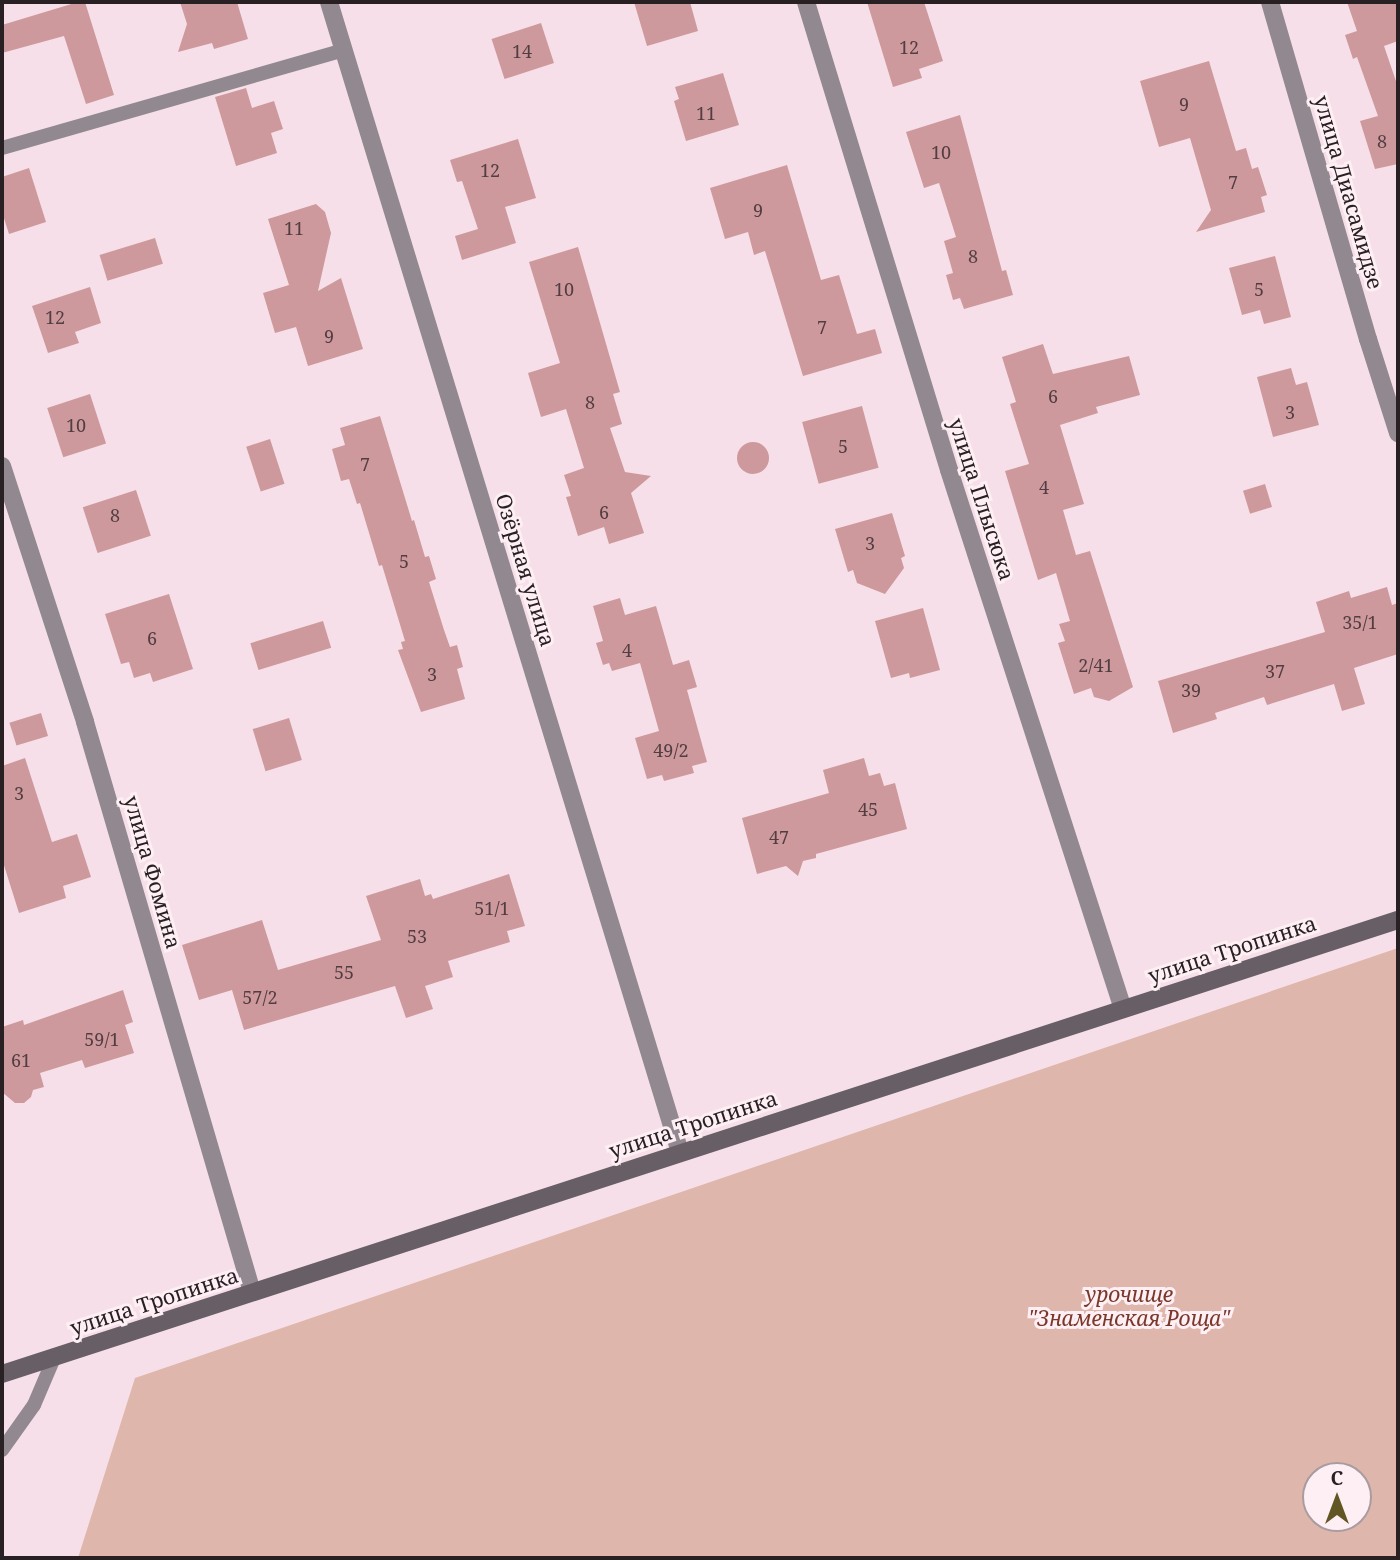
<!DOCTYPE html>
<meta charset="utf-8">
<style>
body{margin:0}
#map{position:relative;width:1400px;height:1560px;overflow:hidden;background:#f6dfe8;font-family:"Noto Serif",serif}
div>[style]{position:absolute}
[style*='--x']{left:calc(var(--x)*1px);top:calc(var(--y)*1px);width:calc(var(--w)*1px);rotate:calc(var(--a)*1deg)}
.green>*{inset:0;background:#dfb6ab}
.building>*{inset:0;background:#ce999d;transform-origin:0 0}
.round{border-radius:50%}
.lane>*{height:14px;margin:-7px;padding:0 7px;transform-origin:7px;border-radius:7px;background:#91898f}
.street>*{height:18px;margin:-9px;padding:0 9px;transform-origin:9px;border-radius:9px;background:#91898f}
.secondary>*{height:18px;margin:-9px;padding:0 9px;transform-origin:9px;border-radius:9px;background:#685e66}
span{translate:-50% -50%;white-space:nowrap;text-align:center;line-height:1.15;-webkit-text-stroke:6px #fdeff4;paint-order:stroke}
.number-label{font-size:18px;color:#523e42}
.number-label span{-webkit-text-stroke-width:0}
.street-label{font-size:21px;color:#292024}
.park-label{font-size:21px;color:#793829;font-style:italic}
.frame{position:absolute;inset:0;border:4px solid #292024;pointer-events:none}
.north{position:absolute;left:1302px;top:1462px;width:70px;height:70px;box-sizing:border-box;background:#fdeff4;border:2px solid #a89ca1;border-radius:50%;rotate:0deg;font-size:19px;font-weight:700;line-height:28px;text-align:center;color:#292024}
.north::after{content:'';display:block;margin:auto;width:24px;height:32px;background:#615623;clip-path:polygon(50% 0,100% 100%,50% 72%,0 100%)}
</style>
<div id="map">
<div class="green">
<div style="clip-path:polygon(evenodd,1398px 948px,1398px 1558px,78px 1558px,135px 1378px,1398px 948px,1316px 1476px,1358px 1476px,1358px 1518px,1316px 1518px,1316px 1476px)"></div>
</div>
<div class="building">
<div style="clip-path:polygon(78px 2px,85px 2px,114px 95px,86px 104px,64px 36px,2px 53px,2px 25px)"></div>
<div style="clip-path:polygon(180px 2px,237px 2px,248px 39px,214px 49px,212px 43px,178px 52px,187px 24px)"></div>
<div style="clip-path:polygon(634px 2px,690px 2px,698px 31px,647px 46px)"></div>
<div style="clip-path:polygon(867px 2px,924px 2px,943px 61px,919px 69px,922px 78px,893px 87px)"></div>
<div style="clip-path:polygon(1347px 2px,1398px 2px,1398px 41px,1384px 46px,1398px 87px,1398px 164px,1375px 169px,1360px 121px,1378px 116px,1357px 57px,1353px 59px,1345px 35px,1357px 31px)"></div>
<div style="left:541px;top:23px;width:42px;height:52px;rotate:72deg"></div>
<div style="clip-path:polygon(1209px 61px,1236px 151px,1246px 148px,1252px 169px,1258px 167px,1267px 195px,1261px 197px,1265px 212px,1196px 232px,1211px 210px,1190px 138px,1159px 147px,1140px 81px)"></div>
<div style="clip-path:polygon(723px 73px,739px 125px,686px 141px,674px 101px,679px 99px,675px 87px)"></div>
<div style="clip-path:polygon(246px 88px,252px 108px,274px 101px,283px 129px,271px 133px,277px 153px,236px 166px,215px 97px)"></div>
<div style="clip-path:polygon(960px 115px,1002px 271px,1006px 270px,1013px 295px,964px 309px,960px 298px,953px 300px,946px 275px,953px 273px,944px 241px,956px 237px,939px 183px,924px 188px,906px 132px)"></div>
<div style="clip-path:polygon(518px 139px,536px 198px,505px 207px,516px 243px,462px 260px,455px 236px,478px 229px,462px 181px,457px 182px,450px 160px)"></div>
<div style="clip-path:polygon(787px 165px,821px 280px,839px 275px,857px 334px,875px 329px,882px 353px,803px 376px,765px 251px,754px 255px,748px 232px,725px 239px,710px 188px)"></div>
<div style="clip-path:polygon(29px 168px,46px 222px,9px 234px,2px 212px,2px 177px)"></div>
<div style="clip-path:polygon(316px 204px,325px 212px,331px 233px,318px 291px,341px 278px,363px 349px,308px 366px,296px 327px,275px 333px,263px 293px,289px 285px,268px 219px)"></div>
<div style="left:155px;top:238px;width:27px;height:58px;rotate:73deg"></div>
<div style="clip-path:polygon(578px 247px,620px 392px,613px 394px,622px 424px,610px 428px,625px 472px,651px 476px,631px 493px,644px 533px,609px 544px,604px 527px,578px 536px,566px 497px,571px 496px,564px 475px,584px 468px,566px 409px,541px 417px,528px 373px,560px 363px,529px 262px)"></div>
<div style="clip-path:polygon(1275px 256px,1291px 317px,1264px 324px,1260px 310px,1242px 315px,1229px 268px)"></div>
<div style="clip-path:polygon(90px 287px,101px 323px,75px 332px,79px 343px,48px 353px,32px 306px)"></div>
<div style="clip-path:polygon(1043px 344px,1053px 374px,1129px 356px,1140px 395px,1096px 407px,1098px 413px,1060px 425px,1084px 504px,1063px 510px,1076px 555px,1090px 551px,1133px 687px,1109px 701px,1094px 697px,1091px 688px,1074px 694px,1058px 643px,1065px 641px,1059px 624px,1070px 621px,1056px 573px,1038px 580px,1005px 471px,1029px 464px,1010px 404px,1016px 402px,1002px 357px)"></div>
<div style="clip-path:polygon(1291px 368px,1296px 385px,1307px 382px,1319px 425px,1273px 437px,1257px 377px)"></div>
<div style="left:90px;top:394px;width:52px;height:45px;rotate:72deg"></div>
<div style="left:862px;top:406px;width:64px;height:62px;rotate:75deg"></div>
<div style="clip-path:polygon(380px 416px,412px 521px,414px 520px,425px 557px,429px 556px,436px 579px,429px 582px,444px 630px,450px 647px,457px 645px,463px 667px,457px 669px,465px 699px,421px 712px,398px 650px,403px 649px,401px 642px,405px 641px,382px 565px,379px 566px,360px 503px,357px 504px,349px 479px,341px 481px,332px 449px,345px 445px,340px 428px)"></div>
<div style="left:270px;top:439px;width:47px;height:25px;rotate:72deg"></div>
<div class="round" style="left:737px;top:442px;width:32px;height:32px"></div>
<div style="left:1265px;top:484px;width:24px;height:23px;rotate:73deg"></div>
<div style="left:136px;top:490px;width:48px;height:56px;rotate:72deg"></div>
<div style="clip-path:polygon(892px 513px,905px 556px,901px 558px,904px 568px,885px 594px,857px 583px,853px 570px,848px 572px,835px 529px)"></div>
<div style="clip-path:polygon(1387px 587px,1392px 605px,1398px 603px,1398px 654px,1354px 668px,1365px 704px,1342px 711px,1334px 684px,1267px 705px,1264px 697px,1215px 713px,1217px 719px,1173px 733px,1158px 681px,1325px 632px,1316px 602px,1349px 591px,1351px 598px)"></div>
<div style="clip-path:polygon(169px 594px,193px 669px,153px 682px,150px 673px,134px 678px,129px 662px,121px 664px,105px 614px)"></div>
<div style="clip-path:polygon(620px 598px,625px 615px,656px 606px,673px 665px,689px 660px,697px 687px,687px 690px,707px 762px,692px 766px,694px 773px,664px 781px,662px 775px,647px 779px,635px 738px,659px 731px,640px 663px,612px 671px,609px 663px,603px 665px,596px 643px,603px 641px,593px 606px)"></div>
<div style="clip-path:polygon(923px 608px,940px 670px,910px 678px,909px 673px,891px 678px,875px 621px)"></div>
<div style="left:323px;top:621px;width:28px;height:76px;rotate:73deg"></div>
<div style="left:41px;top:713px;width:24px;height:33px;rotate:73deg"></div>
<div style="left:289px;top:718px;width:44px;height:38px;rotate:73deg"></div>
<div style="clip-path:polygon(25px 758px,52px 842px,77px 834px,91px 877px,63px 886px,66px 898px,19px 913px,2px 859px,2px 766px)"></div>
<div style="clip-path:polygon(864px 758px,869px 776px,880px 773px,884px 786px,895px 783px,907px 829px,816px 854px,816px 858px,803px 861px,798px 876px,786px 866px,757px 874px,742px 818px,829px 793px,823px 770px)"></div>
<div style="clip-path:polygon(509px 874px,525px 926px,507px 931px,510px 942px,448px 961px,453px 977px,425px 986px,433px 1009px,406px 1018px,395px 986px,244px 1030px,232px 990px,199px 1000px,182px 945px,262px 920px,278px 970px,381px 940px,366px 896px,420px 879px,425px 896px,431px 894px,433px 899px)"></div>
<div style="clip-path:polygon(123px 990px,133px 1022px,125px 1025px,134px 1053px,85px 1068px,82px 1060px,40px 1073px,44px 1087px,33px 1090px,31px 1097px,24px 1103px,15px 1103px,2px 1092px,2px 1027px,23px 1020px,24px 1025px)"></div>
</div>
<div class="lane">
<div style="--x:2;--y:148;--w:355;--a:-16"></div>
<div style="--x:2;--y:1450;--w:55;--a:-54.6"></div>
<div style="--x:34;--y:1405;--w:51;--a:-66.9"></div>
</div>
<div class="street">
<div style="--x:329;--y:2;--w:1202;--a:73.03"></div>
<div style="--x:806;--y:2;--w:489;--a:73"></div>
<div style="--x:949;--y:470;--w:566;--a:72.11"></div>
<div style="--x:1270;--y:2;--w:351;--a:73.8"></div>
<div style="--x:1368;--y:339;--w:99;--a:72.3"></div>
<div style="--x:2;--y:466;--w:269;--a:72"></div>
<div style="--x:85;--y:722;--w:594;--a:73.67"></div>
</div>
<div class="secondary">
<div style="--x:2;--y:1374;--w:1468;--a:-18.02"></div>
</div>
<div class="number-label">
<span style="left:909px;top:47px">12</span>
<span style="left:522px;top:51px">14</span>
<span style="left:1184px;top:104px">9</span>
<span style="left:706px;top:113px">11</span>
<span style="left:1382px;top:141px">8</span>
<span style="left:941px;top:152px">10</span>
<span style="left:490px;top:170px">12</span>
<span style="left:1233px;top:182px">7</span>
<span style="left:758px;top:210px">9</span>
<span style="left:294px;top:228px">11</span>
<span style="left:973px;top:256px">8</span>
<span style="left:564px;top:289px">10</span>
<span style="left:1259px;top:289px">5</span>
<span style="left:55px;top:317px">12</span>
<span style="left:822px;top:327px">7</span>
<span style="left:329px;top:336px">9</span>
<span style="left:1053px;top:396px">6</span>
<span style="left:590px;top:402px">8</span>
<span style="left:1290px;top:412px">3</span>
<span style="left:76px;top:425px">10</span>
<span style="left:843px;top:446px">5</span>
<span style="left:365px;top:464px">7</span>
<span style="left:1044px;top:487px">4</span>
<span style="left:604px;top:512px">6</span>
<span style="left:115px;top:515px">8</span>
<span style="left:870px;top:543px">3</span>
<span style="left:404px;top:561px">5</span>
<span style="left:1360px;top:622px">35/1</span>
<span style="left:152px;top:638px">6</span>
<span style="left:627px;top:650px">4</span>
<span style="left:1096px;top:665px">2/41</span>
<span style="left:1275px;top:671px">37</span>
<span style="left:432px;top:674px">3</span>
<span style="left:1191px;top:690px">39</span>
<span style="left:671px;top:750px">49/2</span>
<span style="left:19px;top:793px">3</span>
<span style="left:868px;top:809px">45</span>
<span style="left:779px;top:837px">47</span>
<span style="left:492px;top:908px">51/1</span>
<span style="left:417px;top:936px">53</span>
<span style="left:344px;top:972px">55</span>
<span style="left:260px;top:997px">57/2</span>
<span style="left:102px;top:1039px">59/1</span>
<span style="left:21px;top:1060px">61</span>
</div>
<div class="street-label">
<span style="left:1349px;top:192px;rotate:74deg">улица Диасамидзе</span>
<span style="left:982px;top:499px;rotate:72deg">улица Плысюка</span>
<span style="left:526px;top:570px;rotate:73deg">Озёрная улица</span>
<span style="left:153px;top:872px;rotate:74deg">улица Фомина</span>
<span style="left:1232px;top:949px;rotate:-18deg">улица Тропинка</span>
<span style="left:693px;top:1124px;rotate:-18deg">улица Тропинка</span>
<span style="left:154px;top:1301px;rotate:-18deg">улица Тропинка</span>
</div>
<div class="park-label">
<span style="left:1129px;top:1306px">урочище<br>"Знаменская Роща"</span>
</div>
<div class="frame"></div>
<div class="north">С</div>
</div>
